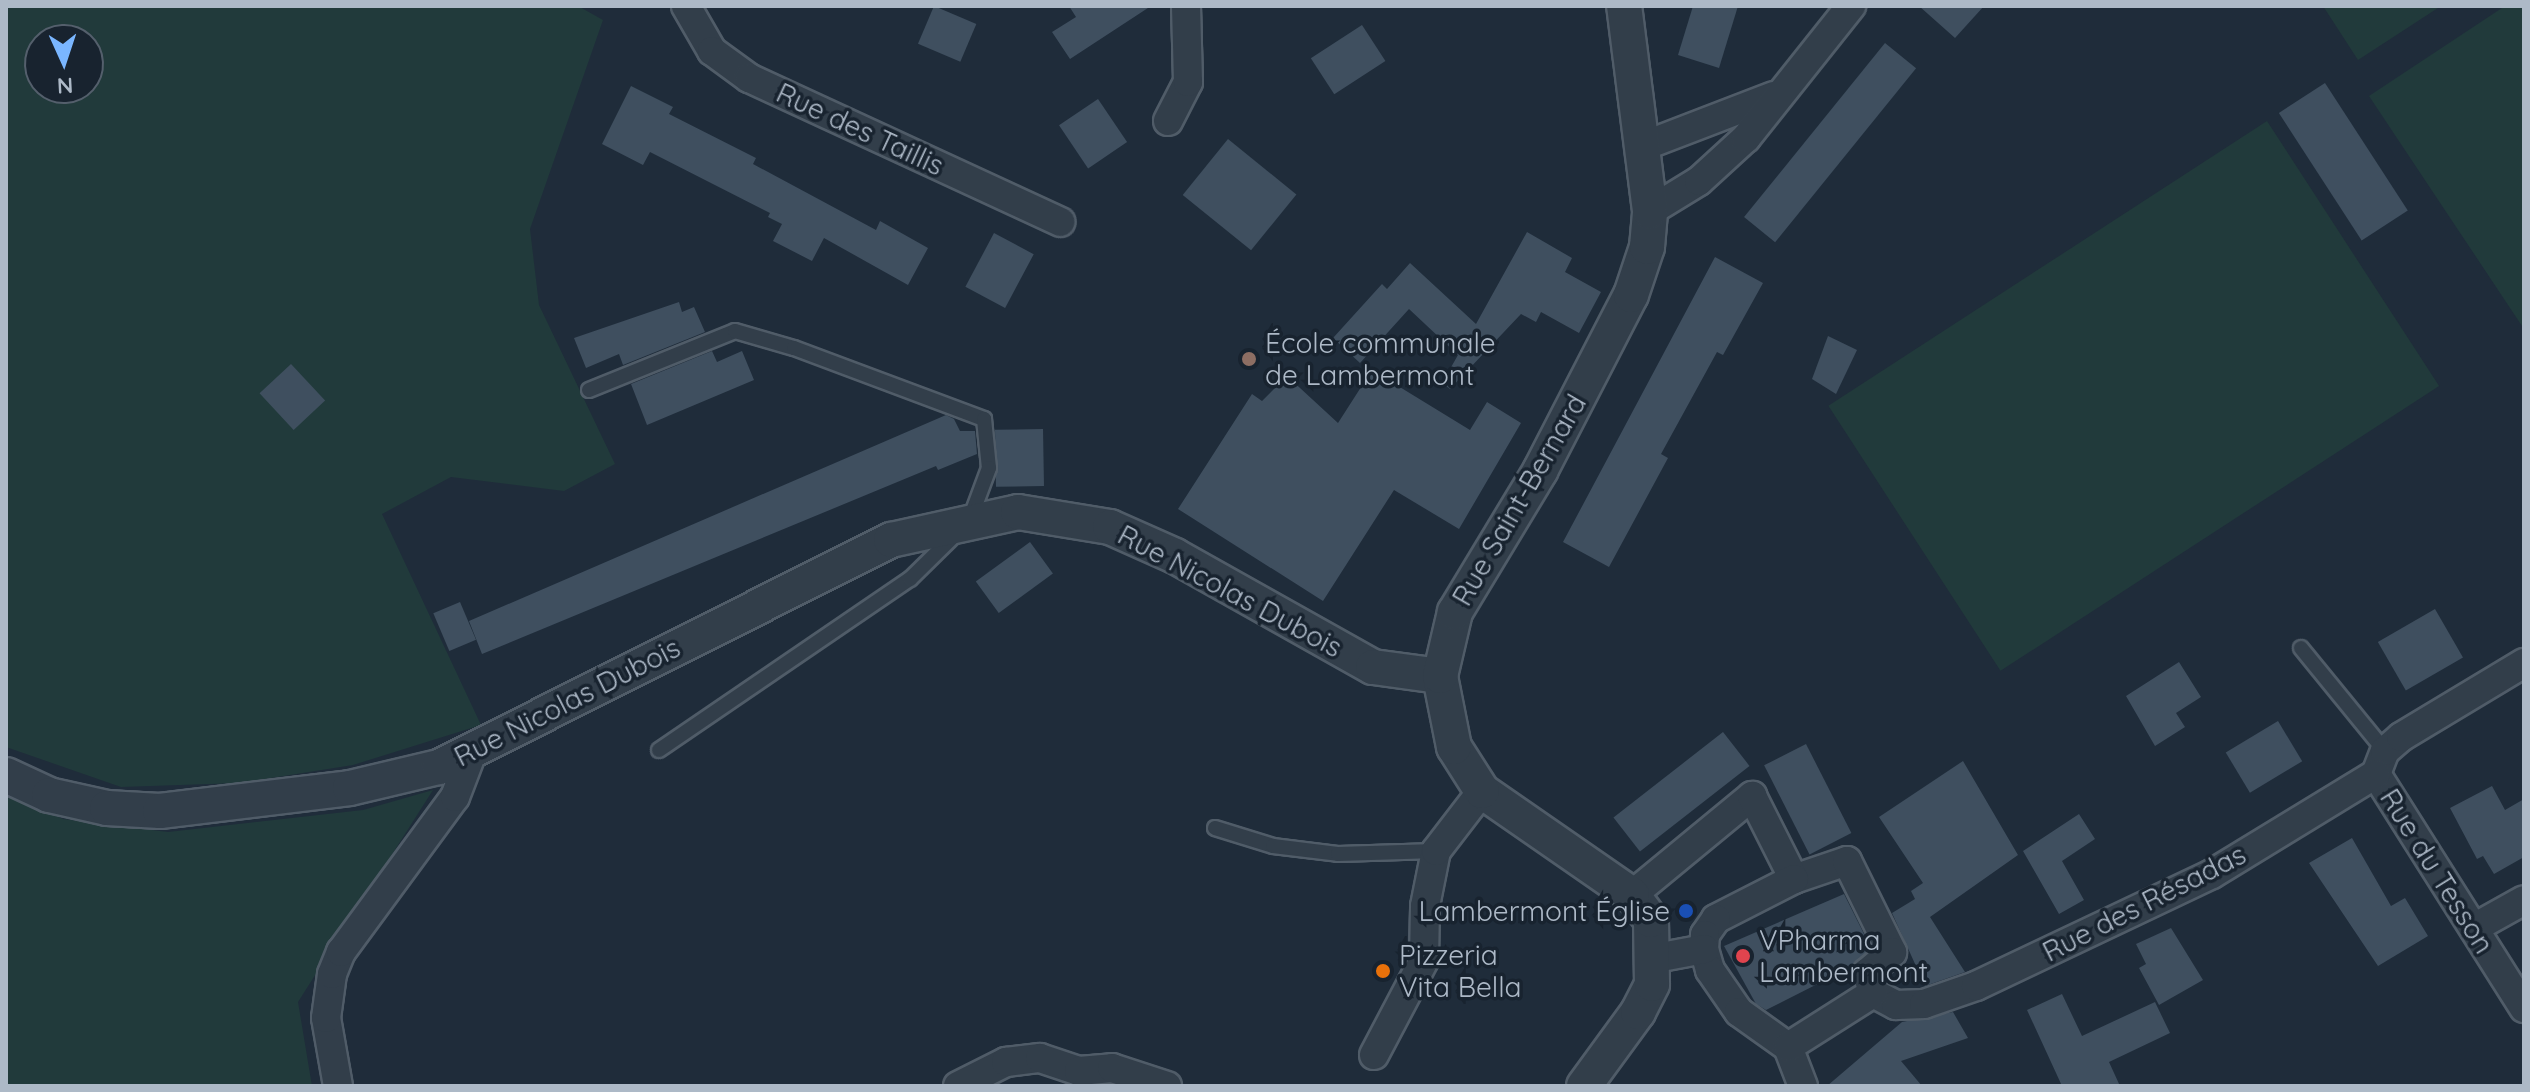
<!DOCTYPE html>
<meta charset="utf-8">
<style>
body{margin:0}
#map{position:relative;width:2530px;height:1092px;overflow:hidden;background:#1f2c3a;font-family:Quicksand,sans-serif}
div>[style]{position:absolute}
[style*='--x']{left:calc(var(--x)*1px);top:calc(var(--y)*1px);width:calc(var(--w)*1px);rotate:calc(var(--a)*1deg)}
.green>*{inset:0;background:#213a3b;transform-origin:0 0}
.building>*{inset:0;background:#3f4f5f;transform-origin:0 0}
.roads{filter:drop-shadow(2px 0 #505c68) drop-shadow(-2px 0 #505c68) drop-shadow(0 2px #505c68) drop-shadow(0 -2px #505c68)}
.service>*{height:14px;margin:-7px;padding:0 7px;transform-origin:7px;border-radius:7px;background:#323e4a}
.minor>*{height:28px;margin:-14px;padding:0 14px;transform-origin:14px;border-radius:14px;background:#323e4a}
.tertiary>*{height:34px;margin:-17px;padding:0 17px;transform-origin:17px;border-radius:17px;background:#323e4a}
.dots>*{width:22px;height:22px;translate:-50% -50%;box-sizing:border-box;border:4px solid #18232f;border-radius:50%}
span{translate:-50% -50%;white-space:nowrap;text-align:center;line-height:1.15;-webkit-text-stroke:7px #18232f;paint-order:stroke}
.street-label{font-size:28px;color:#adb9c7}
.poi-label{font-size:28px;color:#adb9c7}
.left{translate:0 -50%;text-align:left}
.right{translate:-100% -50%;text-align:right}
.frame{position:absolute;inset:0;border:8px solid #adb9c7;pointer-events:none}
.north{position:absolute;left:24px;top:24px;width:80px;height:80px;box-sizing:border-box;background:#18232f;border:2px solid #545f6c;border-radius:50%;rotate:177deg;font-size:22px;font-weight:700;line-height:32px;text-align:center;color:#adb9c7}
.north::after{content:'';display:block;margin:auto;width:28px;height:36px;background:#7ab6ff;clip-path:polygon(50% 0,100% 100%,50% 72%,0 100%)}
</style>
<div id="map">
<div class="green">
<div style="clip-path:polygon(evenodd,6px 6px,578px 6px,603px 20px,530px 229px,539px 305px,615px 464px,564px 491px,451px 477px,382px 514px,481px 725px,353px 765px,239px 783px,121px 787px,6px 747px,6px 6px,40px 40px,88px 40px,88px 88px,40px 88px,40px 40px)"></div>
<div style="clip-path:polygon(2323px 6px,2441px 6px,2358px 60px)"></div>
<div style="clip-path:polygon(2505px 6px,2524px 6px,2524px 329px,2369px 96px)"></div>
<div style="left:2267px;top:121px;width:316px;height:523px;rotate:57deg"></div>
<div style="clip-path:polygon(433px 790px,298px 1002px,312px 1086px,6px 1086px,6px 794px,63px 819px,168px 832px,363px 810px)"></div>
</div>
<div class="building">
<div style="left:934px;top:6px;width:46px;height:41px;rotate:23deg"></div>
<div style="clip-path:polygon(1069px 6px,1151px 6px,1070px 59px,1052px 32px,1076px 17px)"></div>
<div style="clip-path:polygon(1693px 6px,1738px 6px,1719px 68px,1678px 55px)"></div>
<div style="clip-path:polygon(1919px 6px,1984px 6px,1955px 38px)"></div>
<div style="left:1362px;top:25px;width:43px;height:61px;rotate:57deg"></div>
<div style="left:1885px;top:43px;width:40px;height:224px;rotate:39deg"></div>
<div style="left:2325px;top:83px;width:152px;height:55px;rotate:57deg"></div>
<div style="clip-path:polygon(631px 86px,673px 107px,669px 114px,756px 158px,753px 164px,876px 230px,880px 221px,928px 248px,908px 285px,824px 238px,812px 261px,773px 241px,782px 224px,768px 217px,770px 213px,650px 152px,643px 165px,602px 144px)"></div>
<div style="left:1098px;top:99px;width:52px;height:47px;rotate:56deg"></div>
<div style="left:1228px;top:139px;width:88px;height:72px;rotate:39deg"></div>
<div style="clip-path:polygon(1527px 232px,1572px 258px,1565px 272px,1601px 292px,1579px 333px,1541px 312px,1536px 322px,1521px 314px,1450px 389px,1442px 383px,1458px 355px,1409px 309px,1360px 363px,1333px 338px,1382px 284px,1387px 289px,1410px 263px,1476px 324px)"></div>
<div style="left:994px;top:233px;width:45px;height:61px;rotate:28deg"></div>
<div style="clip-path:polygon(1715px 257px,1763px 283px,1723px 355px,1717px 352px,1661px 454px,1668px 458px,1609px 567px,1563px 542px)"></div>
<div style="clip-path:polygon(679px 302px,682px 312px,694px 307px,705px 332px,623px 365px,619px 354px,586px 368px,574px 338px)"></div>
<div style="clip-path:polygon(1828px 336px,1857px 350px,1836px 394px,1812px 379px)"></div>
<div style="clip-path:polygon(712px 351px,717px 362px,742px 351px,754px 380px,647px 425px,631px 384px)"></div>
<div style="left:291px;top:364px;width:50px;height:43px;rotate:47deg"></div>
<div style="clip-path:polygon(1372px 370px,1470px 430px,1487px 402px,1521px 423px,1459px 529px,1394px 490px,1323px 601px,1178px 509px,1252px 394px,1262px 401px,1287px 376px,1338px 423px)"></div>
<div style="clip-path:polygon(946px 415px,954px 419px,960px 431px,975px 431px,977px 454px,938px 470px,936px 466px,482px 654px,469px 621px)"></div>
<div style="left:1043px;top:429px;width:57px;height:48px;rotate:89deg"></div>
<div style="left:1030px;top:542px;width:39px;height:67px;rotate:54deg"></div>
<div style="left:460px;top:602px;width:41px;height:29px;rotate:67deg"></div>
<div style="left:2435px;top:609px;width:56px;height:66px;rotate:60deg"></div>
<div style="clip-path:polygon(2179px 662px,2201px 697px,2176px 713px,2185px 727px,2155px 746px,2126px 696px)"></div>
<div style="left:2278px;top:721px;width:47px;height:61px;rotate:59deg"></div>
<div style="left:1723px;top:732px;width:43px;height:139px;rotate:52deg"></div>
<div style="left:1806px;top:744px;width:100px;height:47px;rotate:63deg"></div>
<div style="clip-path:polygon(1963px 761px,2018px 855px,1930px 917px,1965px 972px,1925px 986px,1892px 913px,1915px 899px,1911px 891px,1923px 883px,1879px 817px)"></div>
<div style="clip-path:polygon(2492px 786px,2505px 810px,2524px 799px,2524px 857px,2494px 874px,2483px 856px,2477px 859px,2450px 808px)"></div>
<div style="clip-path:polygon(2079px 814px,2095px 839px,2062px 861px,2084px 900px,2059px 914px,2023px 851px)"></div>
<div style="clip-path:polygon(2352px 838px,2391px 906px,2405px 898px,2428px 936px,2378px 966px,2309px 863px)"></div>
<div style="clip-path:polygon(1844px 894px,1871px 948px,1851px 967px,1766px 1010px,1756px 1004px,1724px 946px)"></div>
<div style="clip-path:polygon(2171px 928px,2203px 980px,2159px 1005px,2139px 968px,2146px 964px,2136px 944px)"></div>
<div style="clip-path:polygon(2062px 994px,2082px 1036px,2155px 1002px,2170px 1033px,2109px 1062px,2120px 1086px,2062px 1086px,2027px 1010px)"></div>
<div style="clip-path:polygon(1953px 1012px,1968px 1038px,1901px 1061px,1922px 1086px,1827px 1086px,1902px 1022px)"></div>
</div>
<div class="roads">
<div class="service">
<div style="--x:589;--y:390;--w:157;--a:-22"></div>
<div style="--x:735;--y:331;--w:61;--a:16.1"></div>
<div style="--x:794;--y:348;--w:203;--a:20.5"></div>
<div style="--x:984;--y:419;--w:49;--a:84.2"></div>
<div style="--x:989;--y:468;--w:54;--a:110.4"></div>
<div style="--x:2301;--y:648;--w:133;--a:50.8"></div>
<div style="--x:659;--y:750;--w:304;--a:-34.3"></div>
<div style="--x:910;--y:579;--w:64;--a:-44.4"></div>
<div style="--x:1215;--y:828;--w:61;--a:17.2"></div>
<div style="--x:1273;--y:846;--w:65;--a:7"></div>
<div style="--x:1338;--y:854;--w:98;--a:-1.8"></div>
</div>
<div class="minor">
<div style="--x:686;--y:6;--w:52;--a:60"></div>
<div style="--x:712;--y:51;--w:46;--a:36.1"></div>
<div style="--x:749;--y:78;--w:343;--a:24.8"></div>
<div style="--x:1168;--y:121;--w:44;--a:-62.9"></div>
<div style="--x:1188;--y:82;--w:76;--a:-91.5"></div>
<div style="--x:1641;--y:147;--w:142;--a:-21"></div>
<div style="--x:1650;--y:211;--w:57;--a:-31.5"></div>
<div style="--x:1699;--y:181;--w:64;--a:-42.5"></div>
<div style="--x:1746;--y:138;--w:169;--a:-51.5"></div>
<div style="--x:2376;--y:774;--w:277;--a:57.7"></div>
<div style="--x:2376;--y:774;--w:25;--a:-69"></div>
<div style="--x:2385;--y:751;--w:21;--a:-41"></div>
<div style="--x:2401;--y:737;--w:144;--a:-31"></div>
<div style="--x:1794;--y:879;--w:56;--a:-18.8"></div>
<div style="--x:1847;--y:861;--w:102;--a:63.7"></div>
<div style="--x:1892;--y:952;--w:33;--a:140"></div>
<div style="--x:1867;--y:973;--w:21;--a:73"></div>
<div style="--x:1873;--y:993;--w:26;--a:28"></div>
<div style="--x:1896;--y:1005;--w:28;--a:-2"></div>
<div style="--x:1924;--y:1004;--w:55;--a:-19.1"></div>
<div style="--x:1976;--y:986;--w:261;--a:-25.4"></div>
<div style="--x:2212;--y:874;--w:192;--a:-31.4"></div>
<div style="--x:1632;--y:895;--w:156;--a:-39.5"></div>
<div style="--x:1752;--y:796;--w:93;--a:63.2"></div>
<div style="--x:1794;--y:879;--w:88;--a:152.9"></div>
<div style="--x:1716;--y:919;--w:19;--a:125"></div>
<div style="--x:1705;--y:935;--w:14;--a:94"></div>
<div style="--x:1704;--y:949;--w:22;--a:74"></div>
<div style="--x:1710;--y:970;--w:51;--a:55.4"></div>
<div style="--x:1739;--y:1012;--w:60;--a:35.5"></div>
<div style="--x:1788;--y:1047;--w:42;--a:69"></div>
<div style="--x:2474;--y:928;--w:57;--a:-29.2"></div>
<div style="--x:1656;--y:958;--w:49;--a:-10.6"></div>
<div style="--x:1788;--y:1047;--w:101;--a:-32.4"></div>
<div style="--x:1374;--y:1055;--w:107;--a:-62.2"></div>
<div style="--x:1424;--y:960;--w:54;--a:-88.9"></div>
<div style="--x:1425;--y:906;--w:56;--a:-78.7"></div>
<div style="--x:1436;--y:851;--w:76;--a:-52.5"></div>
<div style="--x:338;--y:1086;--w:69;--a:-100"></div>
<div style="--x:326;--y:1018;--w:44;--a:-82.2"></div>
<div style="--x:332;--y:974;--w:24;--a:-68"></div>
<div style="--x:341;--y:952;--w:192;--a:-53.7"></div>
<div style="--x:455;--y:797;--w:45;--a:-69.1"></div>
<div style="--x:958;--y:1086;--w:54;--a:-26.6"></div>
<div style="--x:1006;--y:1062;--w:34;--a:-7"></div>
<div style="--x:1040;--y:1058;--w:41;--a:18.4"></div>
<div style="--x:1079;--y:1071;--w:33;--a:-5"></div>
<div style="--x:1112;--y:1068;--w:58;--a:18.1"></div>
</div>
<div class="tertiary">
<div style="--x:6;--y:775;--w:47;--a:24.9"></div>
<div style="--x:49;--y:795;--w:59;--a:12.6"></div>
<div style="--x:107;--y:808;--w:53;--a:3.2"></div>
<div style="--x:160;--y:811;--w:191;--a:-6.9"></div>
<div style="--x:350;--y:788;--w:91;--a:-13.3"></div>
<div style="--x:439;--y:767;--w:506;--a:-26.67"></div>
<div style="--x:891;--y:540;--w:130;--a:-12.4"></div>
<div style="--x:1018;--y:512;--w:93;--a:9.3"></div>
<div style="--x:1110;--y:527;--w:71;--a:24"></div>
<div style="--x:1175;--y:556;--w:227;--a:29.3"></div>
<div style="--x:1373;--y:667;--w:68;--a:7.7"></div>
<div style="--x:1584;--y:1086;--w:92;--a:-53.9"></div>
<div style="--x:1638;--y:1012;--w:31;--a:-63"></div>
<div style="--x:1652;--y:984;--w:64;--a:-90.9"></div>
<div style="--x:1651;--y:920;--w:31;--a:-127"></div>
<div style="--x:1632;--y:895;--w:183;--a:-145.3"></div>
<div style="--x:1482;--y:791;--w:52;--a:-122.5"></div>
<div style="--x:1454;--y:747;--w:72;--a:-101.2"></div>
<div style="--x:1440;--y:676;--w:66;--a:-76.8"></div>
<div style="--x:1455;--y:612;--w:165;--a:-58.9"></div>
<div style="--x:1540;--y:471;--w:198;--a:-62.7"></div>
<div style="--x:1631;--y:295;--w:51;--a:-71.6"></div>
<div style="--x:1647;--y:247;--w:36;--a:-85"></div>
<div style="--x:1650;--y:211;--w:207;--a:-97.2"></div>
</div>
</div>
<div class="dots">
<div style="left:1249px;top:359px;background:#8d6e63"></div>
<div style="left:1686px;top:911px;background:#1a4fb4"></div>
<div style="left:1743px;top:956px;background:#e0444e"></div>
<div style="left:1383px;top:971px;background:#e8710a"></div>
</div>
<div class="street-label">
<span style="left:860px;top:129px;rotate:25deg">Rue des Taillis</span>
<span style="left:1519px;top:500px;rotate:-60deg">Rue Saint-Bernard</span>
<span style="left:1230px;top:591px;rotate:28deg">Rue Nicolas Dubois</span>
<span style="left:567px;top:702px;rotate:-27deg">Rue Nicolas Dubois</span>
<span style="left:2437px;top:871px;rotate:58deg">Rue du Tesson</span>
<span style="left:2144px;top:903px;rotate:-27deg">Rue des Résadas</span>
</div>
<div class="poi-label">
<span class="left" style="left:1265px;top:359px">École communale<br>de Lambermont</span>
<span class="right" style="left:1670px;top:911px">Lambermont Église</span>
<span class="left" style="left:1759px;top:956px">VPharma<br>Lambermont</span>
<span class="left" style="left:1399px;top:971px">Pizzeria<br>Vita Bella</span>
</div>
<div class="frame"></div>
<div class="north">N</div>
</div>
